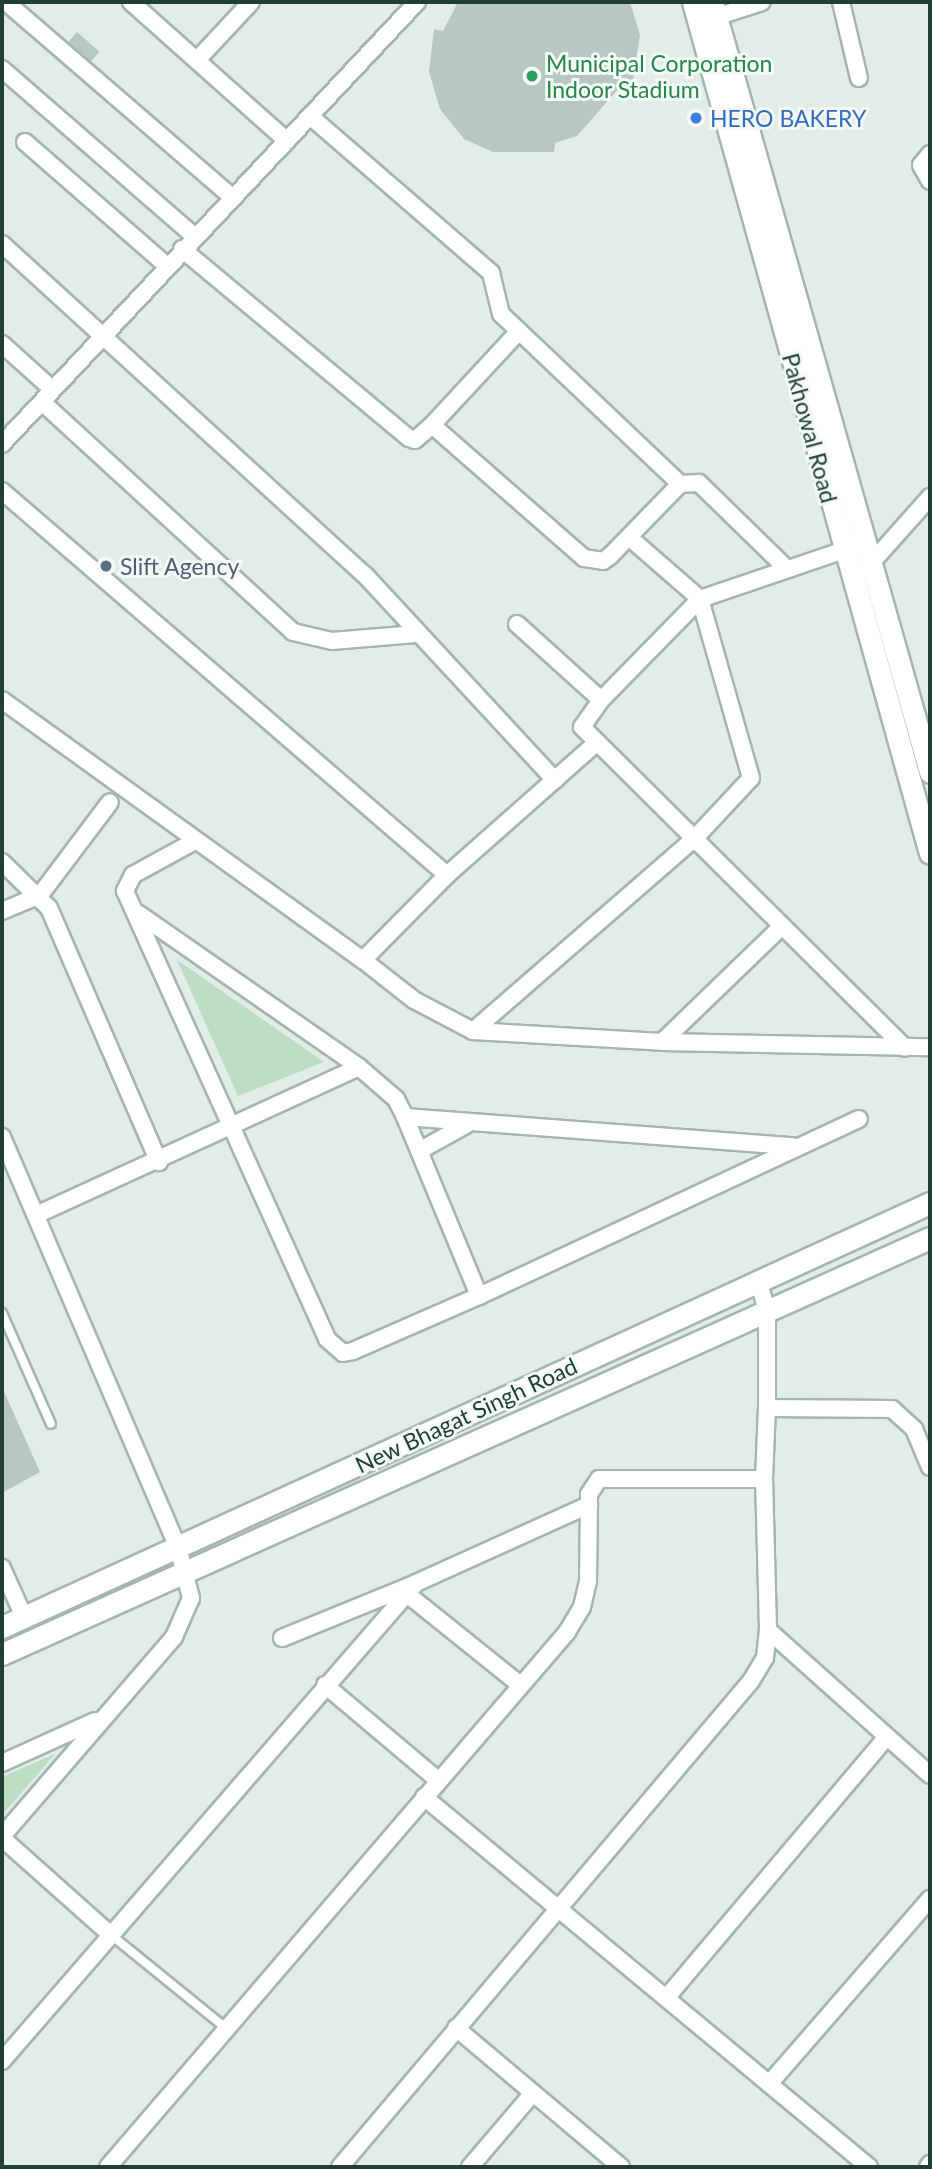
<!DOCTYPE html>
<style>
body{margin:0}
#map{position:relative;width:932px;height:2169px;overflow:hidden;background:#e3ede8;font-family:Lato,sans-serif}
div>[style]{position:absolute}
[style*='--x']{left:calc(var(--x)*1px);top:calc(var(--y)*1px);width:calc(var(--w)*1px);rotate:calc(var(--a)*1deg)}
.green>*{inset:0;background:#bcdec3}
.building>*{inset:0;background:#b8c8c1;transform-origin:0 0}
.roads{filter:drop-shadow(2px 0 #a5b5af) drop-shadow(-2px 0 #a5b5af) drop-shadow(0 2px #a5b5af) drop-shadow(0 -2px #a5b5af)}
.lane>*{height:8px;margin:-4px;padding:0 4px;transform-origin:4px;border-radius:4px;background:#fff}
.street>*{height:16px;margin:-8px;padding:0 8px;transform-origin:8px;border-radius:8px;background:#fff}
.secondary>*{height:21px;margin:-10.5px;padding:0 10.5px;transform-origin:10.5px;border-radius:10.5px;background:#fff}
.dots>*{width:19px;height:19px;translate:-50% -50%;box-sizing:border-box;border:4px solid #f4f9f6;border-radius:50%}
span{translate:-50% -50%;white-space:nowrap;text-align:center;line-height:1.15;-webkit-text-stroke:6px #f4f9f6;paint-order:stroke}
.leisure-label{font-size:23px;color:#27864d}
.left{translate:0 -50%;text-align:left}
.shop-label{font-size:23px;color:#366cbe}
.street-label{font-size:23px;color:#223f36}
.service-label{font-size:23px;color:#4e5e75}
.frame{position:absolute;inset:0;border:4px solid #223f36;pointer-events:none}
</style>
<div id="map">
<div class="green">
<div style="clip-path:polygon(177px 960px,324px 1062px,238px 1096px)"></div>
<div style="clip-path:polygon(55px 1754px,2px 1815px,2px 1777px)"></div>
</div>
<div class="building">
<div style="clip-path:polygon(458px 2px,630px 2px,640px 35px,633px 80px,626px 80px,577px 136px,555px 143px,554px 152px,493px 152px,464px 139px,440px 109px,429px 72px,434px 29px,443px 31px)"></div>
<div style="left:77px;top:32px;width:30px;height:13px;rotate:41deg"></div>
<div style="clip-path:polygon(2px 1387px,40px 1472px,2px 1493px)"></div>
</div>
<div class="roads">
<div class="lane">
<div style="--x:2;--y:1313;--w:121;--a:66.2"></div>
<div style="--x:111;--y:1935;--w:149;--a:39"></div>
</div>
<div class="street">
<div style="--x:6;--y:2;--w:300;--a:40.8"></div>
<div style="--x:131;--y:2;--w:209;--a:41.7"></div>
<div style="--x:841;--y:2;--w:78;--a:76.7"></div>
<div style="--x:716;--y:17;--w:48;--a:-18.1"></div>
<div style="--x:197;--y:60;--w:79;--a:-47"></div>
<div style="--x:2;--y:69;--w:256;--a:41"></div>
<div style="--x:310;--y:116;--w:240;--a:40.9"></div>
<div style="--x:491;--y:273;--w:42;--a:76.3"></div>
<div style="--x:501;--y:314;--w:247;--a:43.5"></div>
<div style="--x:680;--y:484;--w:19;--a:-3"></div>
<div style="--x:699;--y:483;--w:123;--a:44.3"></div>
<div style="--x:25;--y:142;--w:189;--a:41.1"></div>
<div style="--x:930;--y:154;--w:14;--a:129"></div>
<div style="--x:921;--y:165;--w:18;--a:61"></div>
<div style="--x:2;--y:244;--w:490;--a:42.4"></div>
<div style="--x:364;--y:574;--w:281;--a:47.2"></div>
<div style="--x:182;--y:249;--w:295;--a:39.8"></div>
<div style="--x:409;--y:438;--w:6;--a:18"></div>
<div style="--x:415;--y:440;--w:23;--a:-41"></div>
<div style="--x:432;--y:425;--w:202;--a:41.2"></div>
<div style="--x:584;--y:558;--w:19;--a:9"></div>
<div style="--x:603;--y:561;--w:9;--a:-36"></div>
<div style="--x:610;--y:556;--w:100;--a:-45.8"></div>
<div style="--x:2;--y:344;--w:67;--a:42"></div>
<div style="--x:42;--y:402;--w:340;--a:42.5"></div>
<div style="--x:293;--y:632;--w:40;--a:13"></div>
<div style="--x:332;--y:641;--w:84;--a:-4.8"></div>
<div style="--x:432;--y:425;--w:128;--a:-47.2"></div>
<div style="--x:2;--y:444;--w:606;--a:-46.8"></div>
<div style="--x:2;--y:491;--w:588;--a:40.79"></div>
<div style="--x:856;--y:546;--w:165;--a:161.2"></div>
<div style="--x:700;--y:599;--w:141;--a:134.4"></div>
<div style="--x:601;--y:700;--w:33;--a:125"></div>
<div style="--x:582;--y:727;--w:455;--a:44.8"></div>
<div style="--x:865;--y:570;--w:98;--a:-48.3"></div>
<div style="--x:517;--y:624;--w:113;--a:42.1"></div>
<div style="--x:2;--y:700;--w:445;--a:35.8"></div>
<div style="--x:363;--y:960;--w:120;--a:-45.3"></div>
<div style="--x:447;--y:875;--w:198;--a:-41.5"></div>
<div style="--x:195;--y:841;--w:71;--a:151.3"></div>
<div style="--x:133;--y:875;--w:18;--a:117"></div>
<div style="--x:125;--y:891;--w:491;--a:65.7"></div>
<div style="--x:327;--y:1339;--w:21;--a:41"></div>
<div style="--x:343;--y:1353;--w:10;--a:-11"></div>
<div style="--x:353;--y:1351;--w:137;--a:-23.6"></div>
<div style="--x:2;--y:862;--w:66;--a:44.4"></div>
<div style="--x:49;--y:908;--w:277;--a:66.6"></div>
<div style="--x:2;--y:911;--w:41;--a:-22.8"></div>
<div style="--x:40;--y:895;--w:116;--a:-53"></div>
<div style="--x:139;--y:914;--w:268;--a:34.8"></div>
<div style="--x:363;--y:960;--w:65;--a:38.1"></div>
<div style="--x:414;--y:1000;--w:67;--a:27.7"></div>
<div style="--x:473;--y:1031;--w:189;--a:3.3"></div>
<div style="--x:662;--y:1042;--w:268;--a:1.1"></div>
<div style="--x:473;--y:1031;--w:293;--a:-41"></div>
<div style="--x:694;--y:839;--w:83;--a:-46.9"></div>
<div style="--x:751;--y:778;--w:186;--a:-105.9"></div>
<div style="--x:700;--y:599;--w:94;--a:-138.9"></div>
<div style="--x:662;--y:1042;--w:167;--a:-44"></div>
<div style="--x:405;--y:1117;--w:389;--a:4.3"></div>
<div style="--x:2;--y:1137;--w:446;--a:66.8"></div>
<div style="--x:178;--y:1547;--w:53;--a:75.7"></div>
<div style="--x:191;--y:1598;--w:43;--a:113.6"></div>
<div style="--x:174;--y:1637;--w:263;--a:130.8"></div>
<div style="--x:419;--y:1151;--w:54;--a:-29"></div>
<div style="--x:36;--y:1215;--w:355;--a:-24.6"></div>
<div style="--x:359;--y:1067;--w:49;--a:40.9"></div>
<div style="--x:396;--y:1099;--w:20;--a:63"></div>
<div style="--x:405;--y:1117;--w:194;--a:67.5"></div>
<div style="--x:479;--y:1296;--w:419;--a:-25"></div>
<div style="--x:759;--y:1282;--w:31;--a:75"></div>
<div style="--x:767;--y:1312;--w:96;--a:90"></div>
<div style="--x:2;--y:1568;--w:54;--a:65.8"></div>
<div style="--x:407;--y:1594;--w:145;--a:38.8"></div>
<div style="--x:768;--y:1630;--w:217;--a:41.8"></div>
<div style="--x:282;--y:1638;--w:143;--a:-22.2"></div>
<div style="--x:325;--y:1685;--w:148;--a:40.1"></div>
<div style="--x:2;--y:1763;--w:102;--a:-24.3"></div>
<div style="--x:424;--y:1797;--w:579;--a:39.74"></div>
<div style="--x:2;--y:1838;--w:146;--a:41.7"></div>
<div style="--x:667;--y:1997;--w:339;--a:-49.8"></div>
<div style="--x:456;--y:2028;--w:216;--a:40.1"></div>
<div style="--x:2;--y:2061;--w:632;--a:-49.1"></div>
<div style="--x:416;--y:1583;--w:190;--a:-24.3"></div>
<div style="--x:769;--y:2084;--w:245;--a:-49"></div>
<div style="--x:108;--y:2167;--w:705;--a:-49.37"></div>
<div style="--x:567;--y:1632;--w:29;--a:-59"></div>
<div style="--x:582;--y:1607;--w:27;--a:-77"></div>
<div style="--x:588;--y:1581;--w:87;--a:-89.3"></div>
<div style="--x:589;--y:1494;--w:18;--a:-56"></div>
<div style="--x:599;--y:1479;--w:165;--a:0"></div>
<div style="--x:764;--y:1479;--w:71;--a:-87.6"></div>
<div style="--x:767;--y:1408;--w:125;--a:0.5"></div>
<div style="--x:892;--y:1409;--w:30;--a:42"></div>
<div style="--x:914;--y:1429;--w:41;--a:67.2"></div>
<div style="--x:340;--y:2167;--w:636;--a:-49.78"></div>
<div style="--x:751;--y:1681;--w:27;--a:-59"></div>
<div style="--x:765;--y:1658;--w:28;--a:-84"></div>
<div style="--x:768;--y:1630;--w:151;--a:-91.5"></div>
<div style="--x:470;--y:2167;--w:97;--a:-49.6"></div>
<div style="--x:928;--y:2167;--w:4;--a:-56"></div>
</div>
<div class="secondary">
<div style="--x:693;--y:2;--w:883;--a:74.44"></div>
<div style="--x:712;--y:2;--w:800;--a:74.19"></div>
<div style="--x:2;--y:1627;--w:1020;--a:-24.56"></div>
<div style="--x:2;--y:1654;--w:1017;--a:-24.15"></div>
</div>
</div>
<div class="dots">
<div style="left:532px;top:76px;background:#2e9e5b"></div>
<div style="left:696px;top:118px;background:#3f7fe0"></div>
<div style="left:106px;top:566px;background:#5c6f8a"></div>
</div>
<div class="leisure-label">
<span class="left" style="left:546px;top:76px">Municipal Corporation<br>Indoor Stadium</span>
</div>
<div class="shop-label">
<span class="left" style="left:710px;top:118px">HERO BAKERY</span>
</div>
<div class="street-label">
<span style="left:810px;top:428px;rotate:75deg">Pakhowal Road</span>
<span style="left:466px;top:1415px;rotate:-25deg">New Bhagat Singh Road</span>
</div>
<div class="service-label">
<span class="left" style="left:120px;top:566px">Slift Agency</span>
</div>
<div class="frame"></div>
</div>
